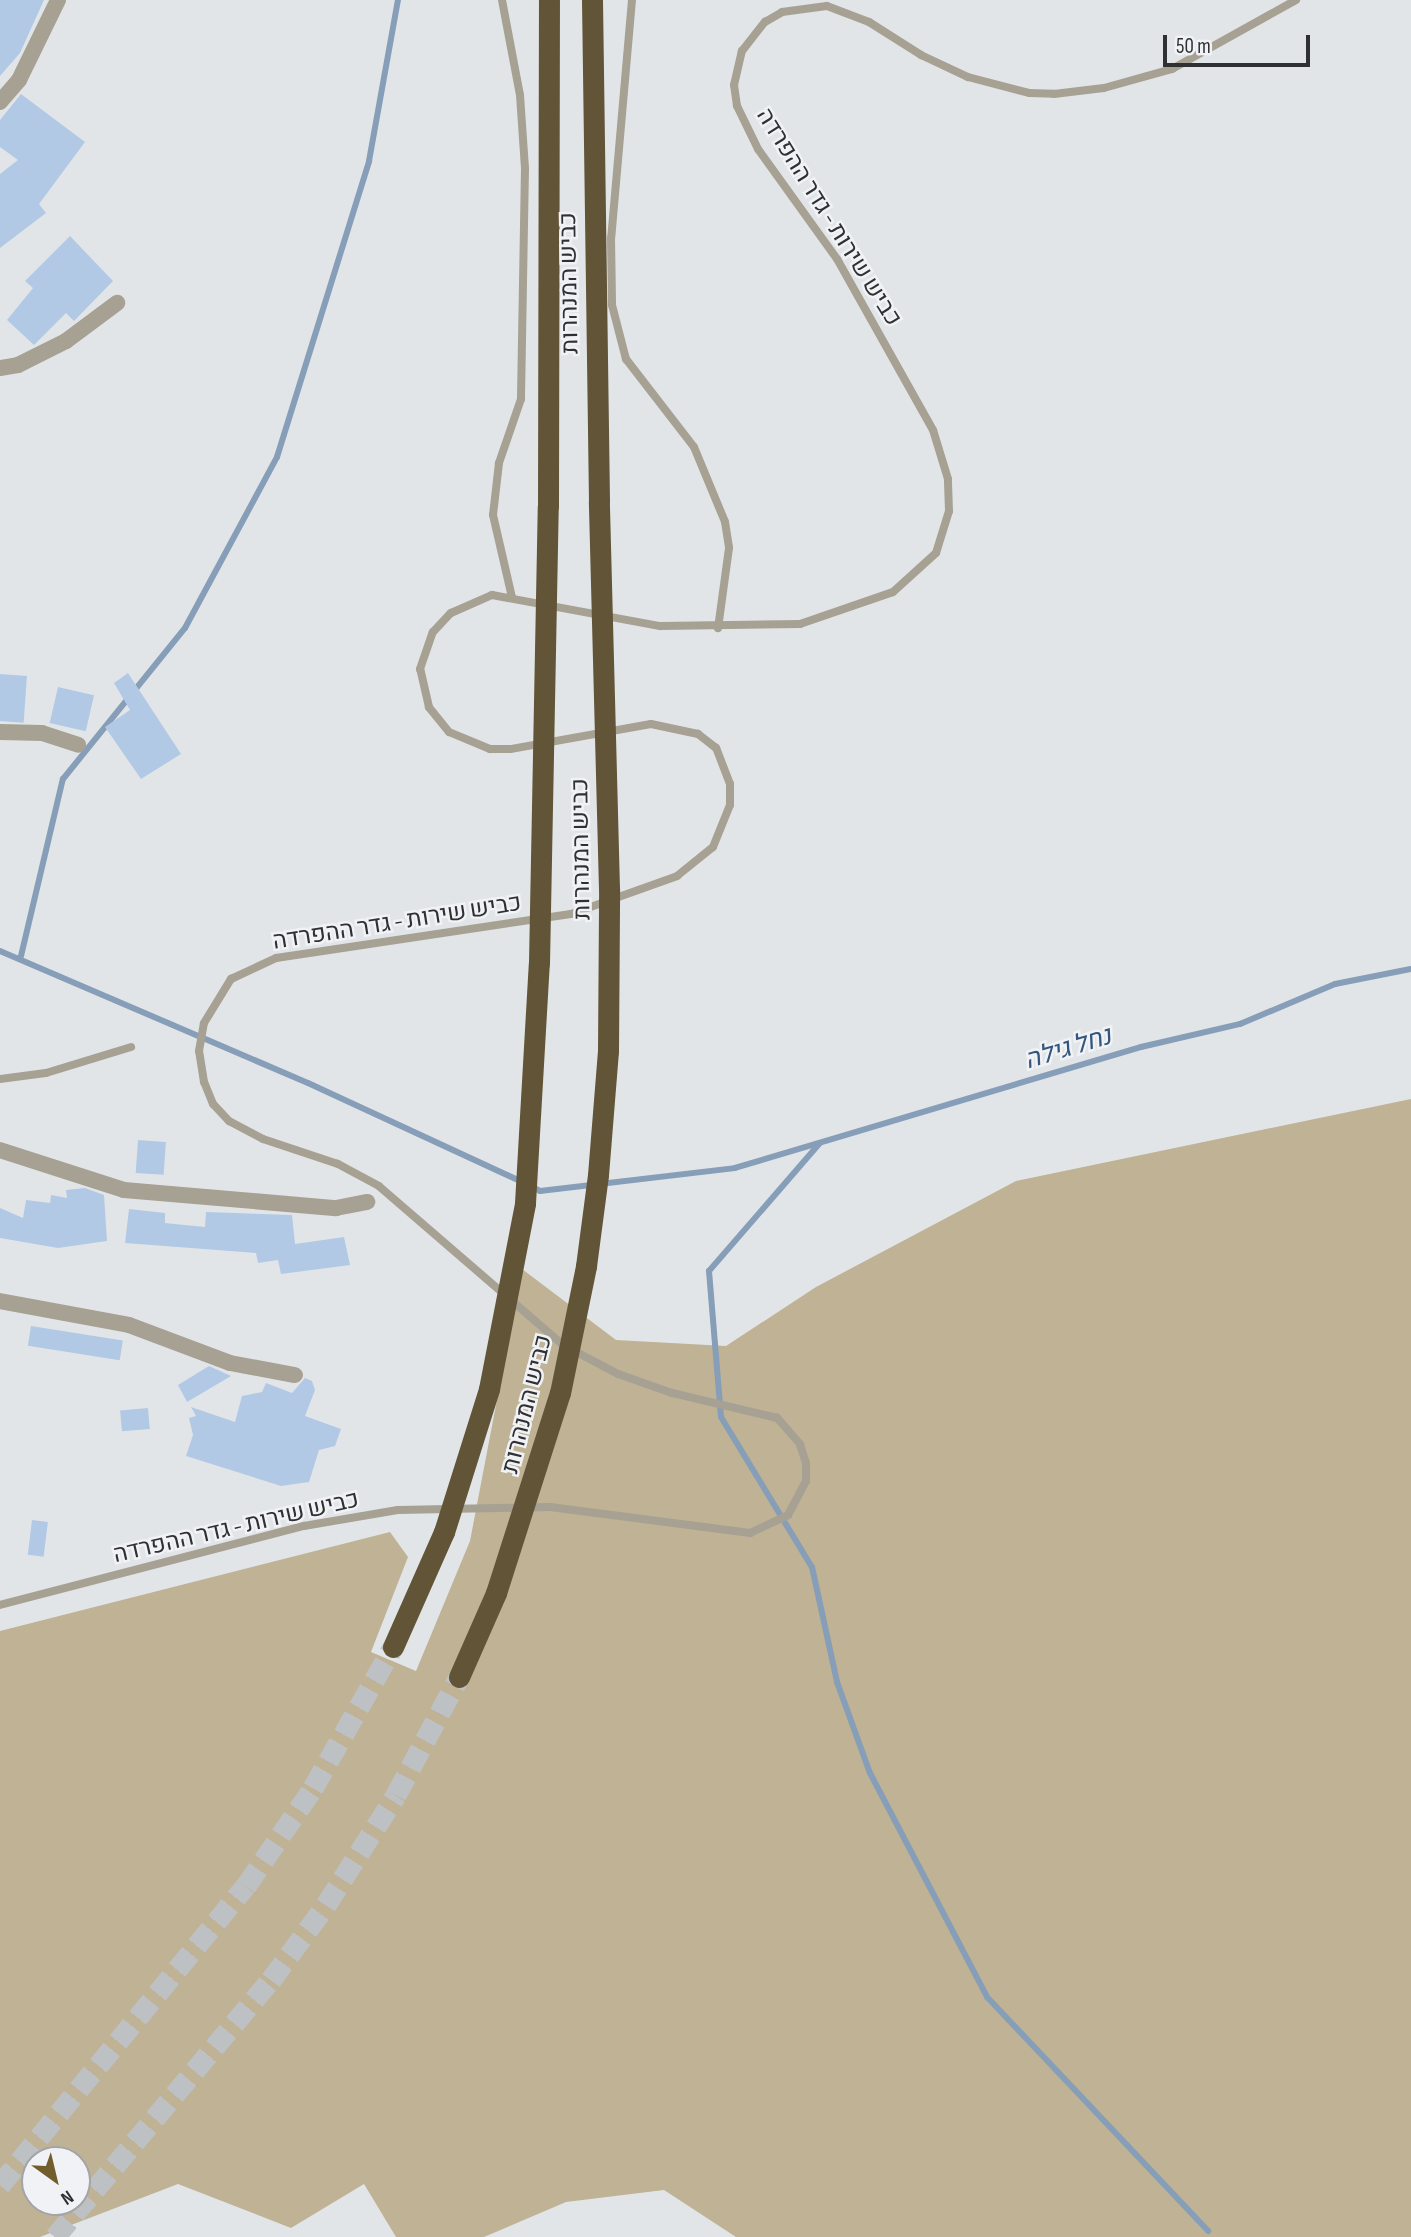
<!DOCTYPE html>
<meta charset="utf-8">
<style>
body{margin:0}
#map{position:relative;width:1411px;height:2237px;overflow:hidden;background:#e2e5e8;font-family:"Sofia Sans Condensed",Heebo,sans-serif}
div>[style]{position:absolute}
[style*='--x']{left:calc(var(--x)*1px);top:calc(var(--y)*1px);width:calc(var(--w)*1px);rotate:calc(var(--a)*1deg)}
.green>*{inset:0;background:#bfb295}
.stream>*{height:6px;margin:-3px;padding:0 3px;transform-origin:3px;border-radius:3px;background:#879eb8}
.building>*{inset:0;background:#b2c9e5;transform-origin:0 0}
.highway-tunnel>*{height:21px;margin-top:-10.5px;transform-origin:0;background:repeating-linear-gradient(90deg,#bec1c4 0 21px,transparent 0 31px)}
.lane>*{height:8px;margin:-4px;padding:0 4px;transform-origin:4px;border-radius:4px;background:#a7a193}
.street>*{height:16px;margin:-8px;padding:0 8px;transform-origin:8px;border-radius:8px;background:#a7a193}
.highway>*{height:21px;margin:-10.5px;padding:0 10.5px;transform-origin:10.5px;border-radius:10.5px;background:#615437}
.highway-bridge>*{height:21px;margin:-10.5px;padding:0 10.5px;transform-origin:10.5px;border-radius:10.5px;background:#615437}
span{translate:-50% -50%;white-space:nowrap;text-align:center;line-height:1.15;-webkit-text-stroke:5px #f0f2f5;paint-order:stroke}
.street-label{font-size:24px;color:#2f3032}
.water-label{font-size:26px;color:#33567d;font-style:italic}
.north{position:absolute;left:21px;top:2146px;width:70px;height:70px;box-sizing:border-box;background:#f0f2f5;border:2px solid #a3a4a7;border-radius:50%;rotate:146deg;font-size:19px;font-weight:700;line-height:28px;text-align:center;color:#2f3032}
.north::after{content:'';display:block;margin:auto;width:24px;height:32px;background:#725e2d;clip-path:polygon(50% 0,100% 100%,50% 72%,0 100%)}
.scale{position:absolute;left:1163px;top:35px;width:147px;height:32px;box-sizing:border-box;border:4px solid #2f3032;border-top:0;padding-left:9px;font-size:21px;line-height:24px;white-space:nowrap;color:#2f3032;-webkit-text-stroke:5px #f0f2f5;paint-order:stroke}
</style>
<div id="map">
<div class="green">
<div style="clip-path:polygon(evenodd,1411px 1099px,1411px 2237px,736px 2237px,664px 2190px,566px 2202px,484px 2237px,396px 2237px,364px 2184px,291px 2228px,178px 2184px,40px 2237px,0 2237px,0 1631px,390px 1532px,408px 1557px,371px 1652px,416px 1671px,470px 1541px,522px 1269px,616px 1340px,726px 1346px,816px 1287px,1016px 1181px,1411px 1099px,35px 2160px,77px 2160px,77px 2202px,35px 2202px,35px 2160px)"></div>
</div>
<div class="stream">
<div style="--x:0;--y:951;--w:335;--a:23.2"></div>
<div style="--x:308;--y:1083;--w:236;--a:24.8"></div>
<div style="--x:21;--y:956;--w:182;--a:-76.7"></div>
<div style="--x:63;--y:779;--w:194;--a:-51.1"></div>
<div style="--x:185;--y:628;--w:194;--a:-61.7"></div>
<div style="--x:277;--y:457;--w:310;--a:-72.7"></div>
<div style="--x:369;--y:161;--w:164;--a:-79.8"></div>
<div style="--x:819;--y:1144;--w:168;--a:130.9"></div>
<div style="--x:709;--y:1271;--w:146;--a:85.3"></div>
<div style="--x:721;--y:1417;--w:175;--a:58.8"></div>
<div style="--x:812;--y:1567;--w:118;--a:77.7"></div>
<div style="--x:837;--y:1682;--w:97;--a:70.1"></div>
<div style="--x:870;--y:1773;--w:253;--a:62.4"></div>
<div style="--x:987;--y:1997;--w:322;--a:46.6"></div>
<div style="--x:531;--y:1186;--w:10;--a:29"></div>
<div style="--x:540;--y:1191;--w:196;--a:-6.7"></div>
<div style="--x:735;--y:1168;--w:424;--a:-16.6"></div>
<div style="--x:1141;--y:1047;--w:102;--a:-13.1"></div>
<div style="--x:1240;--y:1024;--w:103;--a:-22.8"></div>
<div style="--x:1335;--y:984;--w:77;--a:-11.2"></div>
</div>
<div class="building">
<div style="clip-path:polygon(0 0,44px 0,20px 53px,0 76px)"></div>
<div style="clip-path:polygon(21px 94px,85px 142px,39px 204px,46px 213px,0 248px,0 174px,18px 160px,0 147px,0 120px)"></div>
<div style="clip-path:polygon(70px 236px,113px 281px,74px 321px,66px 313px,34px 345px,7px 320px,33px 288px,25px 281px)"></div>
<div style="clip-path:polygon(128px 673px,181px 754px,141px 779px,105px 727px,130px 710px,114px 683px)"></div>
<div style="left:0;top:674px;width:27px;height:47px;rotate:4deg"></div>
<div style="left:58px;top:687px;width:37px;height:37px;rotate:13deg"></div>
<div style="left:138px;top:1140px;width:28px;height:33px;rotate:4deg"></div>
<div style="clip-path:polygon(85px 1188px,104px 1195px,107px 1241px,58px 1248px,0 1238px,0 1208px,23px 1218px,26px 1200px,50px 1203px,51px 1195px,67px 1198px,66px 1190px)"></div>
<div style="clip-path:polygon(129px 1209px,165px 1213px,165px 1223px,205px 1227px,206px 1212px,292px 1215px,295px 1244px,344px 1237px,350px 1265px,281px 1274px,278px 1260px,258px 1263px,256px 1253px,125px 1243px)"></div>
<div style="left:31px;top:1326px;width:93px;height:20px;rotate:9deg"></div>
<div style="clip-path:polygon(209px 1366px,231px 1376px,187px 1402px,178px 1385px)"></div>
<div style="clip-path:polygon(305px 1378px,312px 1381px,315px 1390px,305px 1416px,341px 1429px,335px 1446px,319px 1450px,309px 1482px,281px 1486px,186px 1456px,193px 1435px,189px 1418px,196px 1416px,191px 1407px,235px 1422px,242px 1396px,262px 1392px,266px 1383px,292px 1393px)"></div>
<div style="left:148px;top:1408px;width:21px;height:28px;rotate:85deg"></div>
<div style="left:32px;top:1520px;width:16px;height:35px;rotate:7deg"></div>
</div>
<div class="highway-tunnel">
<div style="--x:0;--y:2185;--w:387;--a:-50.6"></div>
<div style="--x:246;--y:1886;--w:119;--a:-55.6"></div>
<div style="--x:313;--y:1788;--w:162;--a:-60.4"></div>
<div style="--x:55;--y:2237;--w:336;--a:-50"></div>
<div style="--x:271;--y:1980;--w:93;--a:-53.7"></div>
<div style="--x:326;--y:1905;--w:130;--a:-57.5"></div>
<div style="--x:396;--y:1795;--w:134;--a:-61.9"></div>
</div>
<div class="lane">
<div style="--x:502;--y:0;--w:97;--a:79.3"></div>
<div style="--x:520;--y:95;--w:73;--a:86.1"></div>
<div style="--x:525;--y:168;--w:231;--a:91"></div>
<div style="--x:521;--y:399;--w:68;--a:109"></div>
<div style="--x:499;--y:463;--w:52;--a:96.6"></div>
<div style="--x:493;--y:515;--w:84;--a:77"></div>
<div style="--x:632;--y:0;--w:239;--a:95"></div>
<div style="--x:611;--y:238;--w:67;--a:89.1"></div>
<div style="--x:612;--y:305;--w:56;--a:75.5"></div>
<div style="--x:626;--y:359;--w:111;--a:52.3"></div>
<div style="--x:694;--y:447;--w:81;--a:67.5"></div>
<div style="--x:725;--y:522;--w:26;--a:81"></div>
<div style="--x:729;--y:548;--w:81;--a:97.8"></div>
<div style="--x:0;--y:1079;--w:46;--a:-7.4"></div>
<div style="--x:46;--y:1073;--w:89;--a:-17"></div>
<div style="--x:0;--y:1605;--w:314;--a:-14.6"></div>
<div style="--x:304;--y:1526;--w:95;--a:-9.7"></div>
<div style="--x:398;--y:1510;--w:152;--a:-1.1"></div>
<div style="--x:550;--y:1507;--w:202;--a:7.4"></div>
<div style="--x:750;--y:1533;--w:42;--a:-25.3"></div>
<div style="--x:788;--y:1515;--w:38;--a:-62"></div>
<div style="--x:806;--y:1481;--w:18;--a:-90"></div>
<div style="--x:806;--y:1463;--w:20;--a:-108"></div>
<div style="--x:800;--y:1444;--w:35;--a:-131"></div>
<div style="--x:777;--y:1418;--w:108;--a:-166.6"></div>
<div style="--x:672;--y:1393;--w:57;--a:-160.6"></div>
<div style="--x:618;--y:1374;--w:62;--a:-152.2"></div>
<div style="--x:563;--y:1345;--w:243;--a:-139.2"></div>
<div style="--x:379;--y:1186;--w:47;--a:-151.8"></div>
<div style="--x:338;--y:1164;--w:79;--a:-161.6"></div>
<div style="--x:263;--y:1139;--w:38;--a:-152"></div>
<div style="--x:229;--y:1121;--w:23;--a:-133"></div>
<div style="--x:213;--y:1104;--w:24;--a:-112"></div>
<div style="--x:204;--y:1082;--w:31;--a:-99"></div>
<div style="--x:199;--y:1051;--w:28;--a:-80"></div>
<div style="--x:204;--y:1023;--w:52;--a:-58.5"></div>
<div style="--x:231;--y:979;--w:50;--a:-25"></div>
<div style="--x:276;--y:958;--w:298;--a:-8.5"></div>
<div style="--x:571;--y:914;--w:113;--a:-19.7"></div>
<div style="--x:677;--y:876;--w:46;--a:-38.9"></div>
<div style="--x:713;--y:847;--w:45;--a:-68"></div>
<div style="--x:730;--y:805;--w:21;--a:-90"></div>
<div style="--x:730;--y:784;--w:39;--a:-111"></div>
<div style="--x:716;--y:748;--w:23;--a:-142"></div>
<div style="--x:698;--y:734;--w:48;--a:-168"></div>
<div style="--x:651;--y:724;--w:143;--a:169.9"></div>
<div style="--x:510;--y:749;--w:20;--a:180"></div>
<div style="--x:490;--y:749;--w:44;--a:-157.5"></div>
<div style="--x:449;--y:732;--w:32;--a:-129"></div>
<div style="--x:429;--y:707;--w:39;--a:-103"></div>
<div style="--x:420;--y:669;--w:39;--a:-71"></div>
<div style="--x:433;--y:632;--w:26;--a:-47"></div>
<div style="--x:451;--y:613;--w:45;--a:-23.7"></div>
<div style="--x:492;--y:595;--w:171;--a:10.5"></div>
<div style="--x:660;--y:626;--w:140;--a:-0.8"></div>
<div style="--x:800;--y:624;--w:98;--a:-19"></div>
<div style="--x:893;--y:592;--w:58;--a:-42.2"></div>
<div style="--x:936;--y:553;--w:44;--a:-72.8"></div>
<div style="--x:949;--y:511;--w:32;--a:-92"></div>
<div style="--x:948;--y:479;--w:51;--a:-107"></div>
<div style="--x:933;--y:430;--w:196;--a:-119.3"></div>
<div style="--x:837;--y:259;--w:135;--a:-125.7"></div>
<div style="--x:758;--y:149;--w:48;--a:-116"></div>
<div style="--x:737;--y:106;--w:21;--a:-98"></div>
<div style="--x:734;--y:85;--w:35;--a:-77"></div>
<div style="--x:742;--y:51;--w:37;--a:-52"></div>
<div style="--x:765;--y:22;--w:20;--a:-30"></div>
<div style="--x:782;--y:12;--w:45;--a:-7.6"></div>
<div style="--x:827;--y:6;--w:45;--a:20.9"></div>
<div style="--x:869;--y:22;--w:62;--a:32.4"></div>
<div style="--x:921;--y:55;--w:52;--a:25.1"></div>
<div style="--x:968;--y:77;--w:63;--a:14.7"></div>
<div style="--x:1029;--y:93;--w:25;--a:2"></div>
<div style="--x:1054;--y:94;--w:50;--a:-6.8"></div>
<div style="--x:1104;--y:88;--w:71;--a:-15.6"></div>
<div style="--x:1172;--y:69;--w:142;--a:-29.1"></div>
</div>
<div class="street">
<div style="--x:0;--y:102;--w:29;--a:-49"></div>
<div style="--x:19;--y:80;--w:89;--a:-64"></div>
<div style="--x:0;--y:368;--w:18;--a:-9"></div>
<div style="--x:18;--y:365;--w:54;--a:-26.6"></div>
<div style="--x:66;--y:341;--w:64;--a:-36.7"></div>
<div style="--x:0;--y:732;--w:42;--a:1.4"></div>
<div style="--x:42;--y:733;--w:38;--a:18"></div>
<div style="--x:0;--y:1150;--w:130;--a:17.9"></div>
<div style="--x:124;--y:1190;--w:213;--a:4.9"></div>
<div style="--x:336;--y:1208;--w:32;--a:-11"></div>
<div style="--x:0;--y:1301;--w:131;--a:10.5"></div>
<div style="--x:129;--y:1325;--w:108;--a:20.6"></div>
<div style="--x:230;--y:1363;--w:66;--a:10.5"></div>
</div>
<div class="highway">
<div style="--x:592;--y:0;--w:501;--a:89.2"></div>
<div style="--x:548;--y:506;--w:506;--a:-89.89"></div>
<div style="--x:393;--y:1647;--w:126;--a:-66.1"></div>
<div style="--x:459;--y:1677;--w:92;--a:-66.2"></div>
</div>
<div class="highway-bridge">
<div style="--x:444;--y:1532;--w:150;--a:-72.5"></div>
<div style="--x:489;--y:1389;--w:189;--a:-79"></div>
<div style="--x:525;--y:1203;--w:240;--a:-86.7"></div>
<div style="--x:539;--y:963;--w:457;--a:-88.9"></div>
<div style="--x:496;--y:1593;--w:210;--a:-72.3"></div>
<div style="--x:560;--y:1393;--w:130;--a:-78.4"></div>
<div style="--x:586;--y:1266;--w:92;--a:-82.5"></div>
<div style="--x:598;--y:1175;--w:124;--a:-85.4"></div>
<div style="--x:608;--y:1051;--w:162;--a:-89.6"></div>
<div style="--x:609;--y:889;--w:388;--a:-91.5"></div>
</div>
<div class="street-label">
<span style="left:829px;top:217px;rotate:58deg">כביש שירות - גדר ההפרדה</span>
<span style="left:569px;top:283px;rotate:-91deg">כביש המנהרות</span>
<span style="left:581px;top:849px;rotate:-91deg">כביש המנהרות</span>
<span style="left:397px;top:922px;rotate:-9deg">כביש שירות - גדר ההפרדה</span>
<span style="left:527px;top:1404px;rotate:-76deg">כביש המנהרות</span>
<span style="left:236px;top:1527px;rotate:-13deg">כביש שירות - גדר ההפרדה</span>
</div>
<div class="water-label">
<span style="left:1068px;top:1049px;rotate:-17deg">נחל גילה</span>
</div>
<div class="north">N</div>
<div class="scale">50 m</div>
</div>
